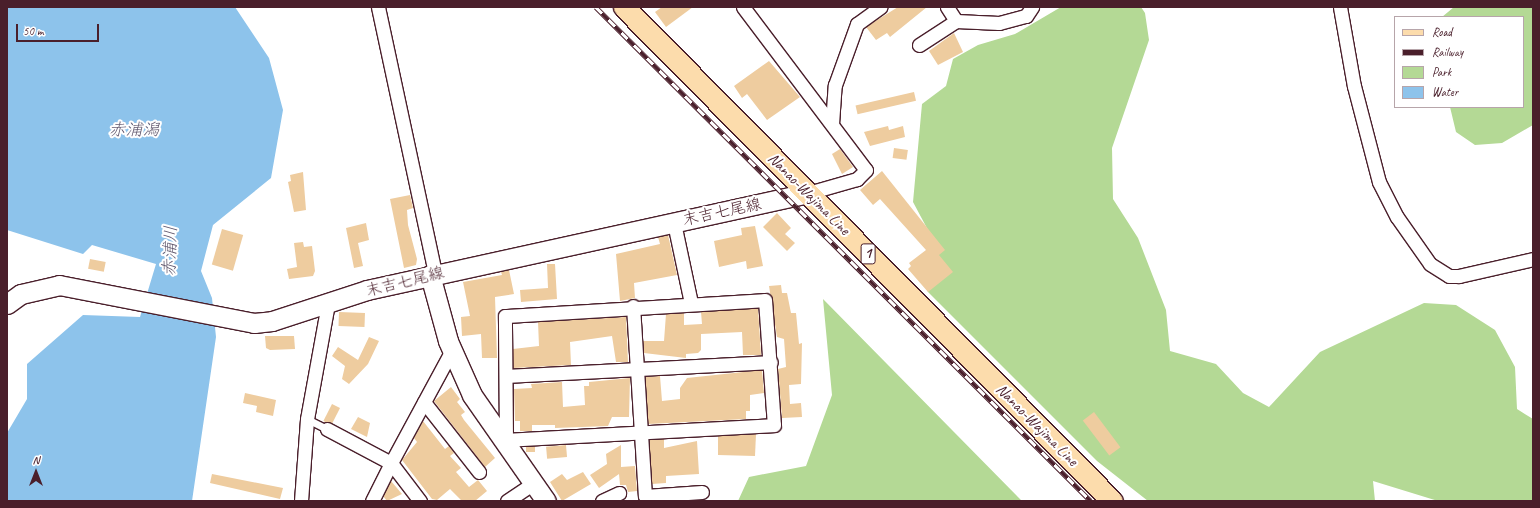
<!DOCTYPE html>
<meta charset="utf-8">
<style>
body{margin:0}
#map{position:relative;width:1540px;height:508px;overflow:hidden;background:#fff;font-family:Caveat,"Klee One",sans-serif}
div>[style]{position:absolute}
[style*='--x']{left:calc(var(--x)*1px);top:calc(var(--y)*1px);width:calc(var(--w)*1px);rotate:calc(var(--a)*1deg)}
.green>*{inset:0;background:#b4d995}
.water>*{inset:0;background:#8dc3eb}
.building>*{inset:0;background:#eecc9f;transform-origin:0 0}
.roads{filter:drop-shadow(1px 0 #4a1f2b) drop-shadow(-1px 0 #4a1f2b) drop-shadow(0 1px #4a1f2b) drop-shadow(0 -1px #4a1f2b)}
.lane>*{height:7px;margin:-3.5px;padding:0 3.5px;transform-origin:3.5px;border-radius:3.5px;background:#fff}
.street>*{height:13px;margin:-6.5px;padding:0 6.5px;transform-origin:6.5px;border-radius:6.5px;background:#fff}
.secondary>*{height:19px;margin:-9.5px;padding:0 9.5px;transform-origin:9.5px;border-radius:9.5px;background:#fff}
.primary>*{height:21px;margin:-10.5px;padding:0 10.5px;transform-origin:10.5px;border-radius:10.5px;background:#fcdcac}
.rail>*{height:4.5px;margin-top:-2.25px;transform-origin:0;background:repeating-linear-gradient(90deg,#fff 0 9px,#4a1f2b 0 18px);box-sizing:border-box;border-block:1px solid #4a1f2b}
span{translate:-50% -50%;white-space:nowrap;text-align:center;line-height:1.15;-webkit-text-stroke:4px #fff;paint-order:stroke}
.shield-label span{padding:1px 3px;background:#fff;border:1px solid;border-radius:3px;-webkit-text-stroke-width:0}
.shield-label{font-size:15px;color:#4a1f2b;font-weight:700}
.street-label{font-size:16px;color:#4a1f2b}
.water-label{font-size:17px;color:#61586e;font-style:italic}
.frame{position:absolute;inset:0;border:8px solid #4a1f2b;pointer-events:none}
.legend{position:absolute;left:1394px;top:16px;width:130px;height:92px;box-sizing:border-box;background:#fff;border:1px solid #b7a5aa;margin:0;padding:5px 7px;list-style:none;font-size:12px;color:#4a1f2b}
.legend li{display:flex;align-items:center;gap:8px;height:20px}
.legend b{width:20px;border:1px solid #b7a5aa}
.north{position:absolute;left:16px;top:452px;width:40px;height:40px;-webkit-text-stroke:3px #fff;paint-order:stroke;rotate:0deg;font-size:11px;font-weight:700;line-height:16px;text-align:center;color:#4a1f2b}
.north::after{content:'';display:block;margin:auto;width:14px;height:18px;background:#4a1f2b;clip-path:polygon(50% 0,100% 100%,50% 72%,0 100%)}
.scale{position:absolute;left:16px;top:24px;width:83px;height:18px;box-sizing:border-box;border:2px solid #4a1f2b;border-top:0;padding-left:5px;font-size:12px;line-height:14px;white-space:nowrap;color:#4a1f2b;-webkit-text-stroke:3px #fff;paint-order:stroke}
</style>
<div id="map">
<div class="green">
<div style="clip-path:polygon(1061px 7px,1141px 7px,1145px 13px,1149px 40px,1112px 148px,1113px 199px,1138px 238px,1166px 310px,1170px 351px,1216px 364px,1243px 393px,1269px 407px,1320px 352px,1424px 303px,1456px 305px,1495px 330px,1515px 367px,1517px 409px,1533px 419px,1533px 501px,1438px 501px,1373px 481px,1375px 501px,1148px 501px,1097px 461px,928px 292px,923px 282px,937px 247px,913px 202px,922px 104px,946px 86px,953px 59px,978px 45px,1015px 34px)"></div>
<div style="clip-path:polygon(1454px 7px,1533px 7px,1533px 125px,1502px 143px,1475px 145px,1456px 132px,1450px 107px,1523px 107px,1523px 17px,1442px 17px)"></div>
<div style="clip-path:polygon(823px 299px,1022px 501px,738px 501px,749px 477px,806px 466px,832px 395px)"></div>
</div>
<div class="water">
<div style="clip-path:polygon(7px 7px,235px 7px,269px 58px,283px 110px,271px 178px,213px 225px,201px 271px,212px 298px,216px 337px,192px 501px,7px 501px,7px 433px,27px 399px,27px 364px,83px 315px,140px 317px,156px 264px,92px 245px,83px 254px,7px 230px)"></div>
</div>
<div class="building">
<div style="clip-path:polygon(662px 7px,693px 7px,666px 27px,655px 12px)"></div>
<div style="clip-path:polygon(898px 7px,927px 7px,890px 37px,887px 33px,876px 40px,866px 27px)"></div>
<div style="clip-path:polygon(954px 33px,963px 52px,938px 65px,929px 51px)"></div>
<div style="clip-path:polygon(769px 61px,800px 97px,767px 120px,747px 94px,742px 98px,734px 86px)"></div>
<div style="left:914px;top:92px;width:9px;height:60px;rotate:77deg"></div>
<div style="clip-path:polygon(888px 126px,889px 130px,903px 126px,905px 137px,870px 146px,864px 132px)"></div>
<div style="left:894px;top:148px;width:14px;height:10px;rotate:8deg"></div>
<div style="clip-path:polygon(840px 149px,853px 167px,842px 174px,832px 154px)"></div>
<div style="clip-path:polygon(882px 171px,945px 250px,939px 255px,953px 272px,928px 292px,908px 269px,911px 266px,909px 263px,926px 250px,880px 199px,873px 205px,860px 190px)"></div>
<div style="clip-path:polygon(303px 172px,306px 210px,294px 212px,288px 182px,291px 181px,290px 175px)"></div>
<div style="clip-path:polygon(410px 195px,413px 208px,407px 210px,408px 225px,417px 259px,416px 265px,404px 268px,390px 199px)"></div>
<div style="clip-path:polygon(777px 213px,791px 228px,785px 234px,795px 243px,787px 251px,763px 227px)"></div>
<div style="clip-path:polygon(366px 223px,369px 240px,358px 243px,363px 266px,354px 268px,346px 228px)"></div>
<div style="clip-path:polygon(755px 226px,763px 266px,747px 269px,746px 261px,719px 267px,714px 241px,742px 235px,741px 228px)"></div>
<div style="left:222px;top:229px;width:22px;height:37px;rotate:16deg"></div>
<div style="clip-path:polygon(668px 235px,677px 275px,634px 283px,635px 298px,620px 301px,616px 254px,660px 244px,658px 237px)"></div>
<div style="clip-path:polygon(303px 242px,304px 247px,312px 246px,315px 271px,313px 276px,289px 279px,287px 269px,297px 267px,294px 243px)"></div>
<div style="left:90px;top:259px;width:16px;height:10px;rotate:11deg"></div>
<div style="clip-path:polygon(547px 264px,555px 264px,557px 299px,521px 302px,520px 290px,548px 288px)"></div>
<div style="clip-path:polygon(509px 270px,514px 294px,495px 297px,497px 358px,482px 358px,481px 334px,462px 336px,461px 317px,470px 316px,463px 282px,502px 275px,501px 272px)"></div>
<div style="clip-path:polygon(781px 285px,782px 293px,787px 293px,791px 313px,796px 313px,799px 344px,802px 343px,801px 384px,789px 385px,790px 404px,801px 403px,802px 417px,782px 418px,778px 369px,786px 367px,784px 339px,777px 337px,769px 286px)"></div>
<div style="clip-path:polygon(758px 308px,761px 355px,743px 355px,742px 332px,701px 334px,701px 350px,698px 353px,686px 354px,686px 358px,644px 353px,643px 341px,664px 341px,666px 314px,684px 313px,684px 325px,702px 324px,701px 312px)"></div>
<div style="left:339px;top:312px;width:26px;height:14px;rotate:2deg"></div>
<div style="clip-path:polygon(626px 317px,628px 362px,616px 362px,612px 336px,570px 342px,571px 365px,513px 368px,513px 349px,539px 346px,538px 322px)"></div>
<div style="clip-path:polygon(265px 336px,294px 336px,295px 349px,270px 350px,266px 348px)"></div>
<div style="clip-path:polygon(369px 337px,379px 341px,368px 364px,349px 384px,342px 379px,345px 366px,332px 356px,338px 347px,358px 360px)"></div>
<div style="clip-path:polygon(762px 370px,764px 393px,750px 395px,750px 411px,746px 411px,746px 419px,648px 424px,645px 377px,660px 376px,662px 401px,680px 399px,680px 388px,687px 378px)"></div>
<div style="clip-path:polygon(630px 378px,629px 417px,612px 417px,608px 426px,555px 428px,555px 425px,532px 425px,532px 431px,520px 431px,520px 421px,515px 421px,514px 389px,532px 388px,531px 384px,562px 382px,563px 407px,585px 405px,584px 386px,589px 386px,589px 382px)"></div>
<div style="clip-path:polygon(451px 387px,460px 399px,457px 402px,465px 412px,461px 415px,464px 420px,495px 458px,485px 467px,434px 401px)"></div>
<div style="clip-path:polygon(245px 393px,276px 400px,273px 416px,256px 412px,257px 406px,243px 403px)"></div>
<div style="left:332px;top:404px;width:9px;height:19px;rotate:27deg"></div>
<div style="left:1094px;top:412px;width:44px;height:14px;rotate:53deg"></div>
<div style="clip-path:polygon(358px 417px,370px 423px,367px 437px,351px 429px)"></div>
<div style="clip-path:polygon(423px 421px,445px 449px,449px 446px,454px 453px,450px 456px,461px 468px,456px 472px,469px 487px,478px 480px,487px 491px,475px 501px,462px 501px,450px 489px,437px 500px,432px 499px,402px 460px,417px 442px,414px 438px)"></div>
<div style="clip-path:polygon(756px 434px,755px 456px,718px 455px,718px 436px)"></div>
<div style="clip-path:polygon(664px 439px,664px 448px,697px 441px,699px 474px,666px 476px,666px 483px,652px 484px,649px 440px)"></div>
<div style="left:566px;top:445px;width:12px;height:20px;rotate:85deg"></div>
<div style="clip-path:polygon(621px 445px,621px 467px,635px 466px,637px 491px,628px 492px,626px 485px,620px 485px,619px 474px,599px 488px,590px 475px,607px 464px,606px 454px)"></div>
<div style="left:535px;top:446px;width:6px;height:9px;rotate:90deg"></div>
<div style="clip-path:polygon(583px 472px,591px 484px,562px 501px,550px 482px,562px 474px,567px 480px)"></div>
<div style="clip-path:polygon(212px 474px,283px 488px,280px 499px,210px 483px)"></div>
<div style="clip-path:polygon(391px 481px,402px 494px,387px 501px,383px 496px)"></div>
</div>
<div class="roads">
<div class="lane">
<div style="--x:307;--y:419;--w:22;--a:27"></div>
</div>
<div class="street">
<div style="--x:378;--y:7;--w:273;--a:77.9"></div>
<div style="--x:743;--y:7;--w:204;--a:53"></div>
<div style="--x:866;--y:170;--w:13;--a:135"></div>
<div style="--x:857;--y:179;--w:51;--a:164.1"></div>
<div style="--x:947;--y:7;--w:17;--a:57"></div>
<div style="--x:1340;--y:7;--w:80;--a:80"></div>
<div style="--x:1354;--y:86;--w:99;--a:75.4"></div>
<div style="--x:1379;--y:182;--w:39;--a:63"></div>
<div style="--x:1397;--y:217;--w:57;--a:54.9"></div>
<div style="--x:1430;--y:264;--w:22;--a:32"></div>
<div style="--x:1449;--y:276;--w:10;--a:0"></div>
<div style="--x:1459;--y:276;--w:76;--a:-12.9"></div>
<div style="--x:919;--y:45;--w:44;--a:-33"></div>
<div style="--x:956;--y:21;--w:43;--a:2.7"></div>
<div style="--x:999;--y:23;--w:28;--a:-15"></div>
<div style="--x:1026;--y:16;--w:11;--a:-56"></div>
<div style="--x:832;--y:124;--w:39;--a:-86"></div>
<div style="--x:835;--y:85;--w:65;--a:-70.2"></div>
<div style="--x:857;--y:24;--w:29;--a:-36"></div>
<div style="--x:674;--y:223;--w:82;--a:78"></div>
<div style="--x:765;--y:300;--w:125;--a:85.9"></div>
<div style="--x:774;--y:425;--w:268;--a:176.8"></div>
<div style="--x:506;--y:440;--w:124;--a:-90.5"></div>
<div style="--x:505;--y:316;--w:260;--a:-3.5"></div>
<div style="--x:633;--y:306;--w:190;--a:86.4"></div>
<div style="--x:645;--y:496;--w:57;--a:-4"></div>
<div style="--x:507;--y:376;--w:264;--a:-3"></div>
<div style="--x:424;--y:402;--w:89;--a:51.8"></div>
<div style="--x:327;--y:429;--w:72;--a:28"></div>
<div style="--x:391;--y:463;--w:128;--a:-61.6"></div>
<div style="--x:301;--y:501;--w:82;--a:-85.8"></div>
<div style="--x:307;--y:419;--w:117;--a:-79.7"></div>
<div style="--x:372;--y:501;--w:42;--a:-63.4"></div>
<div style="--x:391;--y:463;--w:48;--a:52.7"></div>
<div style="--x:507;--y:501;--w:32;--a:-34"></div>
<div style="--x:602;--y:501;--w:19;--a:-25"></div>
</div>
<div class="secondary">
<div style="--x:430;--y:275;--w:68;--a:74.7"></div>
<div style="--x:448;--y:341;--w:59;--a:66"></div>
<div style="--x:472;--y:395;--w:129;--a:55.1"></div>
<div style="--x:7;--y:304;--w:17;--a:-36"></div>
<div style="--x:21;--y:294;--w:39;--a:-13"></div>
<div style="--x:59;--y:285;--w:199;--a:11"></div>
<div style="--x:254;--y:323;--w:18;--a:-6"></div>
<div style="--x:272;--y:321;--w:100;--a:-18.1"></div>
<div style="--x:367;--y:290;--w:452;--a:-12.4"></div>
</div>
<div class="primary">
<div style="--x:624;--y:7;--w:694;--a:45.35"></div>
</div>
</div>
<div class="rail">
<div style="--x:596;--y:7;--w:699;--a:44.94"></div>
</div>
<div class="shield-label">
<span style="left:868px;top:254px">1</span>
</div>
<div class="street-label">
<span style="left:809px;top:194px;rotate:45deg">Nanao-Wajima Line</span>
<span style="left:722px;top:212px;rotate:-12deg">末吉七尾線</span>
<span style="left:405px;top:282px;rotate:-14deg">末吉七尾線</span>
<span style="left:1037px;top:425px;rotate:45deg">Nanao-Wajima Line</span>
</div>
<div class="water-label">
<span style="left:134px;top:130px">赤浦潟</span>
<span style="left:170px;top:251px;rotate:-88deg">赤浦川</span>
</div>
<div class="frame"></div>
<ul class="legend">
<li><b style="height:5px;background:#fcdcac"></b>Road</li>
<li><b style="height:5px;background:#4a1f2b"></b>Railway</li>
<li><b style="height:11px;background:#b4d995"></b>Park</li>
<li><b style="height:11px;background:#8dc3eb"></b>Water</li>
</ul>
<div class="north">N</div>
<div class="scale">50 m</div>
</div>
